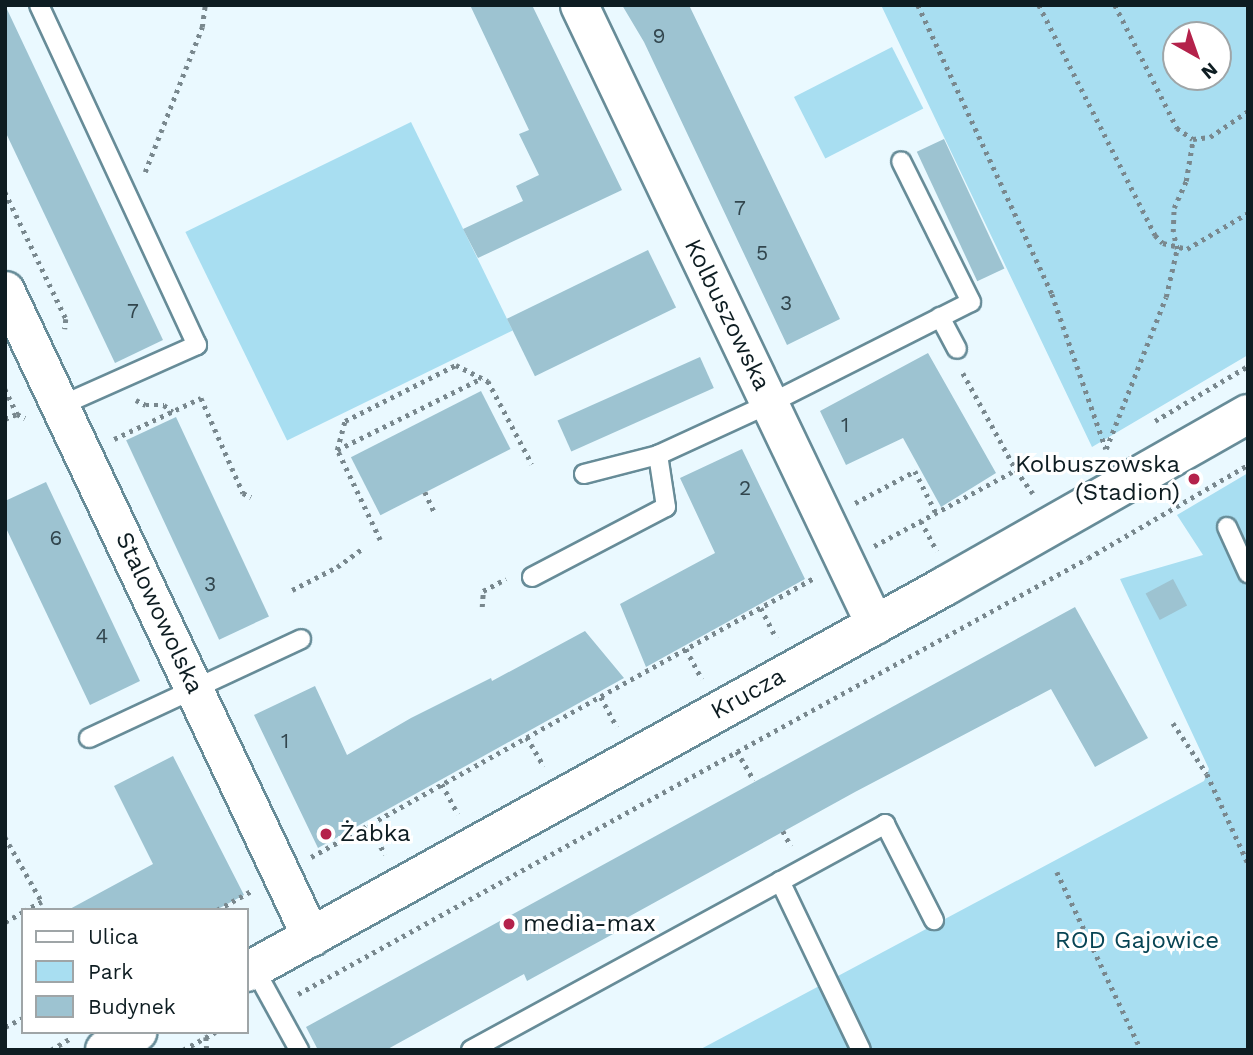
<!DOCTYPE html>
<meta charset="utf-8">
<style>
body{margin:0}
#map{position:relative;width:1253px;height:1055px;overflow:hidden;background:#eaf9ff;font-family:"Work Sans",sans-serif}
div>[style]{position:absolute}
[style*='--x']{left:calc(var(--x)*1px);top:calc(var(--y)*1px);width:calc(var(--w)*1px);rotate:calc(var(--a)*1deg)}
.green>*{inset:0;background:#a8def1;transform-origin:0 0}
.building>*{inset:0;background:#9dc3d1;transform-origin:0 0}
.path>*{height:4.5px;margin-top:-2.25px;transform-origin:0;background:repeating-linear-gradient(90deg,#79888e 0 3.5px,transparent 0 8.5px)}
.roads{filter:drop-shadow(2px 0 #678c98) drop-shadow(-2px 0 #678c98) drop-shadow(0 2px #678c98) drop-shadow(0 -2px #678c98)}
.lane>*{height:18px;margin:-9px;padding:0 9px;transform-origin:9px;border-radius:9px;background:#fff}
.street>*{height:37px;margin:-18.5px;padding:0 18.5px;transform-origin:18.5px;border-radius:18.5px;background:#fff}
.secondary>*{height:38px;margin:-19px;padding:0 19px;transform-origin:19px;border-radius:19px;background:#fff}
.dots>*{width:19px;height:19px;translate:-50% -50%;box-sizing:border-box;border:4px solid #fff;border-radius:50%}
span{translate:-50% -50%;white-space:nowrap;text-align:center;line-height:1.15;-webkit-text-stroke:6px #fff;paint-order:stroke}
.number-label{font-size:21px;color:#32464e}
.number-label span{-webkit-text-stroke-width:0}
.street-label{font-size:24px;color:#0e1d22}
.poi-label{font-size:24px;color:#0e1d22}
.right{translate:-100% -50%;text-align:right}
.left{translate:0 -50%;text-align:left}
.park-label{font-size:24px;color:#074454}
.frame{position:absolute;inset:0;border:7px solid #0e1d22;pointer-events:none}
.legend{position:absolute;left:21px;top:908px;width:228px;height:126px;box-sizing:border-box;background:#fff;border:2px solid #9fa5a7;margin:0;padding:9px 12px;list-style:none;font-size:21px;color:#0e1d22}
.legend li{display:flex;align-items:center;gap:14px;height:35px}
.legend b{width:35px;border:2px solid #9fa5a7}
.north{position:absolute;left:1162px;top:21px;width:70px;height:70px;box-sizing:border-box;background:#fff;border:2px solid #9fa5a7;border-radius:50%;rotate:140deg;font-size:19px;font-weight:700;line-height:28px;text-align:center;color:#0e1d22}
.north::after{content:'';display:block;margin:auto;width:24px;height:32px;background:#b4224b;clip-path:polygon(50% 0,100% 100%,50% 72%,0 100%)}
</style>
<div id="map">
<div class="green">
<div style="clip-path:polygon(evenodd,881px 5px,1248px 5px,1248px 355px,1092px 447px,881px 5px,1218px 35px,1218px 77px,1176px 77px,1176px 35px,1218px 35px)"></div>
<div style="left:892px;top:47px;width:69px;height:110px;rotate:63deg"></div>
<div style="left:411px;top:122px;width:232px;height:251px;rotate:64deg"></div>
<div style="clip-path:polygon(1248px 473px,1248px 1050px,699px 1050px,1204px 781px,1209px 769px,1120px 579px,1203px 555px,1177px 515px)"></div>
</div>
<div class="building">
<div style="clip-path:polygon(5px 5px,163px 340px,115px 363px,5px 131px)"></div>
<div style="clip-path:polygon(470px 5px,532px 5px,622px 190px,478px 258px,463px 229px,523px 201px,516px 186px,539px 175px,519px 134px,529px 130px)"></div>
<div style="clip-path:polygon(622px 5px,689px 5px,840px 319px,787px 345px,644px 42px)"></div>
<div style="left:944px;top:139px;width:143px;height:30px;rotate:65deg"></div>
<div style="left:648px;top:250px;width:64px;height:157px;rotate:64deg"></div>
<div style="clip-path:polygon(928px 353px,996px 473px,941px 507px,903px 438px,846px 465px,820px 411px)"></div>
<div style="left:700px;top:357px;width:34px;height:156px;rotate:66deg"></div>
<div style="left:481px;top:391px;width:65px;height:146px;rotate:63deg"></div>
<div style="left:176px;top:417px;width:220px;height:55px;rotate:65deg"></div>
<div style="clip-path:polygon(742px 449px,805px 579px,646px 667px,620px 604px,715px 553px,680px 478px)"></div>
<div style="clip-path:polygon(46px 482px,140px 681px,90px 705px,5px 526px,5px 501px)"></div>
<div style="left:1173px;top:579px;width:30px;height:31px;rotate:62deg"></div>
<div style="clip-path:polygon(1075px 607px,1148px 738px,1095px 767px,1051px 689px,855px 792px,621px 921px,624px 928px,527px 981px,524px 974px,386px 1050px,318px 1050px,306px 1027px)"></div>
<div style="clip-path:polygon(585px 631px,624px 678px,318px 848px,254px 715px,315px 686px,347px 755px,411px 718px,491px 678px,492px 681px)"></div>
<div style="clip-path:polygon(173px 756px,244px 895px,216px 910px,68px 910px,153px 864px,114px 786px)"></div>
</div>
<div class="path">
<div style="--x:918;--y:5;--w:319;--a:65.1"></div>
<div style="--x:1052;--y:294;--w:164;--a:70.8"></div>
<div style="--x:1039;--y:5;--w:258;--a:63.2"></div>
<div style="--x:1155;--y:235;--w:11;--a:45"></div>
<div style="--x:1163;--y:243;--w:25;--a:14"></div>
<div style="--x:1187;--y:249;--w:71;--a:-30.5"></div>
<div style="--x:1115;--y:5;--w:138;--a:63.2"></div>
<div style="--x:1177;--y:128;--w:19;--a:35"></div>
<div style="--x:1193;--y:139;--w:17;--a:-7"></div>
<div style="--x:1210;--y:137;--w:46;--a:-34.4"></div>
<div style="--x:145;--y:172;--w:156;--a:-68.5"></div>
<div style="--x:202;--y:27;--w:22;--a:-82"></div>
<div style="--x:5;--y:192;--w:141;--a:64.3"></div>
<div style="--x:66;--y:319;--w:10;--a:96"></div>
<div style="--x:963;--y:373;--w:111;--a:61.3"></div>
<div style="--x:5;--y:389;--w:28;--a:64"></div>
<div style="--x:17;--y:414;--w:9;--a:27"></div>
<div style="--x:136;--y:400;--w:11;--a:27"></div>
<div style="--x:146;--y:405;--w:18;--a:0"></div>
<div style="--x:164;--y:405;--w:11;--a:38"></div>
<div style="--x:5;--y:419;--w:13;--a:-23"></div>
<div style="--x:1155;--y:421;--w:108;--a:-30.6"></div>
<div style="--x:114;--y:439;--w:96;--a:-25.2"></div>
<div style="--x:201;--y:398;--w:104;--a:66.1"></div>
<div style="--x:243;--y:493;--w:9;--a:27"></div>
<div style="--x:1106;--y:449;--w:163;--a:-68.5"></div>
<div style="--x:1166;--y:297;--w:49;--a:-77.1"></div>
<div style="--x:1177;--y:249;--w:17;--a:-103"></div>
<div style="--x:1173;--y:232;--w:24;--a:-88"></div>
<div style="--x:1174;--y:208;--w:30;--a:-66"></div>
<div style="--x:1186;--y:181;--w:43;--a:-80.5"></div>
<div style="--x:337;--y:450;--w:162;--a:-26.4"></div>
<div style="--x:425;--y:492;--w:23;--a:65"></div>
<div style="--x:855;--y:503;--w:68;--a:-28.1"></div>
<div style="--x:915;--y:471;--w:47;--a:63.4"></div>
<div style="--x:921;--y:521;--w:34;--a:62"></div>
<div style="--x:380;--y:540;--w:100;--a:-115.5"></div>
<div style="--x:337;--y:450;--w:30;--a:-75"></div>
<div style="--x:345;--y:421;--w:124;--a:-26.8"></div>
<div style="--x:456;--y:365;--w:36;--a:27"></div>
<div style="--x:488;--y:381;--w:94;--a:62.1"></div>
<div style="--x:874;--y:546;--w:161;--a:-28.2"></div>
<div style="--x:1016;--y:470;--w:29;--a:54"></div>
<div style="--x:292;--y:590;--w:51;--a:-27.1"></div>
<div style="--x:337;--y:567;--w:31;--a:-36"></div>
<div style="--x:482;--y:607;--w:16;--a:-86"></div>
<div style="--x:483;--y:591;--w:26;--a:-28"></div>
<div style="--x:761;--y:608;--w:34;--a:63"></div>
<div style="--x:686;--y:649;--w:34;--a:62"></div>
<div style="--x:601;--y:697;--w:34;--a:62"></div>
<div style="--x:1173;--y:723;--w:61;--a:56.3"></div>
<div style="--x:1207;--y:774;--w:98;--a:65.3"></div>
<div style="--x:527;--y:737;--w:34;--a:60"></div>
<div style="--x:737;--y:751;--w:34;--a:60"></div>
<div style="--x:442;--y:784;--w:34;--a:62"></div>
<div style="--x:370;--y:824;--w:34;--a:64"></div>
<div style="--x:783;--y:831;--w:17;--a:62"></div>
<div style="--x:5;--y:837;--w:75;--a:60.4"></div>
<div style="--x:42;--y:902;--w:17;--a:152"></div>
<div style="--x:311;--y:857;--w:575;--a:-29.02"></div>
<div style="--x:1057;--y:872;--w:197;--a:64.7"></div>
<div style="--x:217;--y:910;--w:38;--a:-29"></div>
<div style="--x:5;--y:922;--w:21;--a:-29"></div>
<div style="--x:298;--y:994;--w:902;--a:-28.89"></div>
<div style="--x:1088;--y:558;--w:185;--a:-30.2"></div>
<div style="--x:5;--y:1027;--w:20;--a:-27"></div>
<div style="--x:206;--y:1037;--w:13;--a:86"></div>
<div style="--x:51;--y:1050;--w:21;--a:-31"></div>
<div style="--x:183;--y:1050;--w:37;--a:-29"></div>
</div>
<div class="roads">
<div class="lane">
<div style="--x:39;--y:5;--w:375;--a:65.1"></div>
<div style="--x:197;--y:345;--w:150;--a:156"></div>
<div style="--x:940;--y:317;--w:36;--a:62"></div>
<div style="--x:584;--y:474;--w:76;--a:-14.4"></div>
<div style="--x:658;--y:455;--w:122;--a:-24.7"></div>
<div style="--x:769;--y:404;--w:226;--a:-26.8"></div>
<div style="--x:971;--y:302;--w:157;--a:-116.4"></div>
<div style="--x:1227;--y:527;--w:51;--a:65.5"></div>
<div style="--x:532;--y:577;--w:151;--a:-27.6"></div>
<div style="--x:666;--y:507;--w:53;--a:-98.7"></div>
<div style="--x:89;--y:738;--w:234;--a:-25"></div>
<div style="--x:780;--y:881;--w:187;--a:64.4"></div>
<div style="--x:254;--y:968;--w:94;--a:61.2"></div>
<div style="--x:471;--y:1050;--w:472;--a:-28.6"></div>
<div style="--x:885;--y:824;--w:108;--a:63"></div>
</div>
<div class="street">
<div style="--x:579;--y:5;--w:687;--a:64.48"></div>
<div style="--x:5;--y:290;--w:716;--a:64.69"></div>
</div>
<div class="secondary">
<div style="--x:247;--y:972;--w:798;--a:-28.94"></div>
<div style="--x:945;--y:586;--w:348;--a:-29.6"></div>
<div style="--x:105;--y:1050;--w:37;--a:-29"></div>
</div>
</div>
<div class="dots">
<div style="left:1194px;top:479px;background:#b4224b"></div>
<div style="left:326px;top:834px;background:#b4224b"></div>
<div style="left:509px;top:924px;background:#b4224b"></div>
</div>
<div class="number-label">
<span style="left:659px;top:36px">9</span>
<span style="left:740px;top:208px">7</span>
<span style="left:762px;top:253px">5</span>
<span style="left:786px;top:303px">3</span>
<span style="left:133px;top:311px">7</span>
<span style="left:845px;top:425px">1</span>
<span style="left:745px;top:488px">2</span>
<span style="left:56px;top:538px">6</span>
<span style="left:210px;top:584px">3</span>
<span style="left:102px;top:636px">4</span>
<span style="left:285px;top:741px">1</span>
</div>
<div class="street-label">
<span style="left:727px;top:315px;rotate:64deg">Kolbuszowska</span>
<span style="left:159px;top:613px;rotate:65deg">Stalowowolska</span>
<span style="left:748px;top:694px;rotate:-29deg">Krucza</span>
</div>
<div class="poi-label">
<span class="right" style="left:1180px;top:479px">Kolbuszowska<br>(Stadion)</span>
<span class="left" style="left:340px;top:834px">Żabka</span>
<span class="left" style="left:523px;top:924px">media-max</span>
</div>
<div class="park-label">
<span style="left:1137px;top:941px">ROD Gajowice</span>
</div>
<div class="frame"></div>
<ul class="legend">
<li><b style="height:9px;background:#fff"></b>Ulica</li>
<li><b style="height:19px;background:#a8def1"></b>Park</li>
<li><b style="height:19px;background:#9dc3d1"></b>Budynek</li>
</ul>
<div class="north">N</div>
</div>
